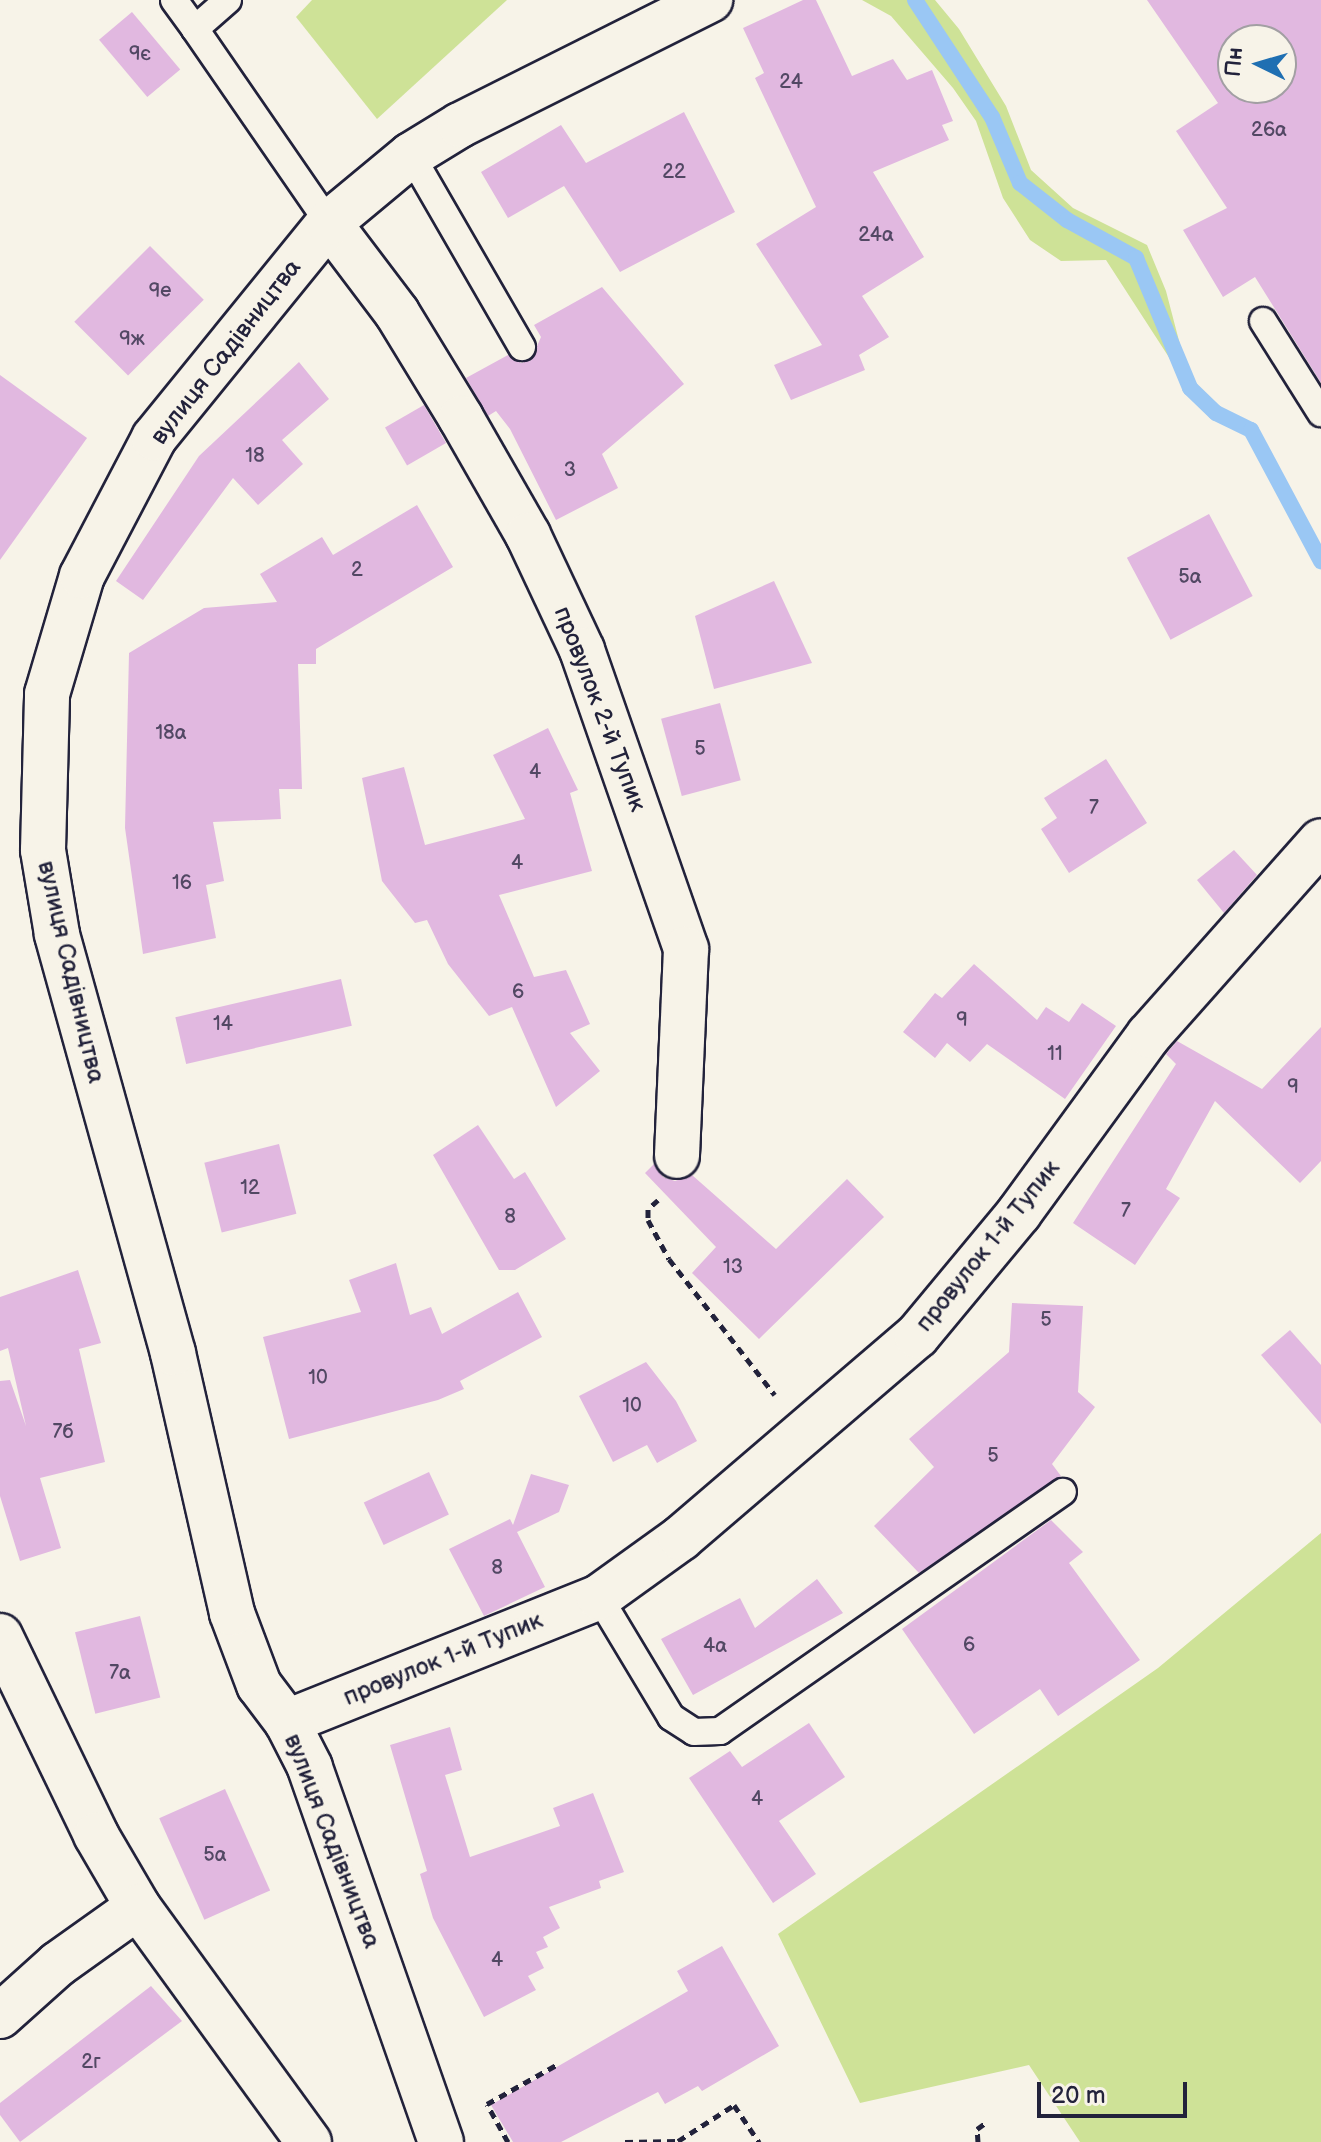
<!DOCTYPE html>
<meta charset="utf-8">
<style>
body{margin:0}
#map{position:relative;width:1321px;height:2142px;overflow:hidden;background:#f7f3e8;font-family:"Balsamiq Sans",sans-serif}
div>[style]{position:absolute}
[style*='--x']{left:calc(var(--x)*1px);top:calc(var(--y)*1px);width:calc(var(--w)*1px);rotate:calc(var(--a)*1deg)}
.green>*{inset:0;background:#cee297}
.stream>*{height:16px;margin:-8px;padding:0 8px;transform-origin:8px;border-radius:8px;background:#9ac7f4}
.building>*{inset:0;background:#e1b8e0;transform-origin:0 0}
.path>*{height:5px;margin-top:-2.5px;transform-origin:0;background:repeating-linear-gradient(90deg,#22223b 0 8px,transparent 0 14px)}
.roads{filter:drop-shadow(2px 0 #22223b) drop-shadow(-2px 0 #22223b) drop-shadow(0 2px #22223b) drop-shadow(0 -2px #22223b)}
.lane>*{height:26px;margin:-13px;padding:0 13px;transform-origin:13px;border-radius:13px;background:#f7f3e8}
.street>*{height:44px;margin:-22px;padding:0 22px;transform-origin:22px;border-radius:22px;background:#f7f3e8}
span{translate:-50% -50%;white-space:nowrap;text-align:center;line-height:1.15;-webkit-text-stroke:7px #f7f3e8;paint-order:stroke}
.number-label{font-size:20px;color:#524864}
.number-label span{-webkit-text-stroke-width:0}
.street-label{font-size:24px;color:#22223b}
.north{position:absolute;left:1217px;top:24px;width:80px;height:80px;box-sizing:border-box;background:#f7f3e8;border:2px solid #a29fa3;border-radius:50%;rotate:275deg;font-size:22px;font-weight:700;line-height:32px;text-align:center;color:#22223b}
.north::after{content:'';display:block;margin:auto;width:28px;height:36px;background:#1f6fb2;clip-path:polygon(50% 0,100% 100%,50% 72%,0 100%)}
.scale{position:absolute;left:1037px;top:2082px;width:150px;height:36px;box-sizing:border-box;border:4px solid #22223b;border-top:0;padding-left:10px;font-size:24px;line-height:28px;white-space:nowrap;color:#22223b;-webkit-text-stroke:6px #f7f3e8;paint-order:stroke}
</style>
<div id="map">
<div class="green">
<div style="clip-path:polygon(312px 0,507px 0,377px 119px,296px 17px)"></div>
<div style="clip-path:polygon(862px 0,935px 0,959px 29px,1006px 106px,1031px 170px,1073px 208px,1147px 245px,1166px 291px,1189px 379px,1183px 379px,1106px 260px,1061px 261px,1030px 240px,1003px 198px,976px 121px,953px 88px,891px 16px)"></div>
<div style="clip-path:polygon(1321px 1533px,1321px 2142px,1080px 2142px,1029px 2065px,860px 2103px,778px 1934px,1158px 1668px)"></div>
</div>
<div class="stream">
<div style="--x:915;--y:0;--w:140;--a:56.7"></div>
<div style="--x:992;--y:117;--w:72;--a:67"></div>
<div style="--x:1020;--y:183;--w:60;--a:38.2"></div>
<div style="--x:1067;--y:220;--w:79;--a:28.8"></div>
<div style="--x:1136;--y:258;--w:141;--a:67.4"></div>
<div style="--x:1190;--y:388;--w:36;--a:44"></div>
<div style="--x:1216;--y:413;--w:39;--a:26"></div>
<div style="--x:1251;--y:430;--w:149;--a:61.9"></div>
</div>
<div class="building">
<div style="clip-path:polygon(803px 0,816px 0,852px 76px,893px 59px,907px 80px,932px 70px,953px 121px,942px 125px,949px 140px,873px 172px,924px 257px,862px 296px,889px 337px,859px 355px,865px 370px,791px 400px,774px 365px,822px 345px,756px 244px,816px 207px,755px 78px,764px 73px,743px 28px)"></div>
<div style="clip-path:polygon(evenodd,1147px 0,1321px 0,1321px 383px,1255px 277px,1223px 297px,1183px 230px,1227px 208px,1176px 131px,1218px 103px,1147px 0,1233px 40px,1281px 40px,1281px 88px,1233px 88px,1233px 40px)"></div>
<div style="left:132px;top:12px;width:75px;height:43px;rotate:50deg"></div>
<div style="clip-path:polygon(684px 112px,735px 212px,620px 272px,564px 186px,508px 218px,481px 172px,561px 125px,586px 163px)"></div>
<div style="left:150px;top:246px;width:76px;height:107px;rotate:45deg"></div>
<div style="clip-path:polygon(602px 287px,684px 384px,602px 454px,618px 488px,556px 520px,510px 429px,496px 411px,488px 416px,466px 378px,508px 355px,521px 363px,531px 360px,541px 337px,534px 325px)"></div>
<div style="clip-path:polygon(299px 362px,329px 399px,282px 440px,303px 464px,258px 505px,233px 478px,143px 600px,116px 581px,199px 456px)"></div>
<div style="clip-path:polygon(0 375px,87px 438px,0 560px)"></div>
<div style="left:424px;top:405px;width:44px;height:45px;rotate:60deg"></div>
<div style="clip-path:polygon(417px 505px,453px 567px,316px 649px,316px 664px,298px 664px,302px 789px,279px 789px,281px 819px,213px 822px,224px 881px,206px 885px,216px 938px,143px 954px,125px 828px,129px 653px,204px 608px,277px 602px,260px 574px,322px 537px,333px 555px)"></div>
<div style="left:1209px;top:514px;width:93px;height:93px;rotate:62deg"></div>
<div style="clip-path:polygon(774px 581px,812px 663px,714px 689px,695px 616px)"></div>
<div style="left:720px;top:703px;width:80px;height:61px;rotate:75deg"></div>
<div style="clip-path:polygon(548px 728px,578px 790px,570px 793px,592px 871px,499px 895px,534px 977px,566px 970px,590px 1024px,570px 1033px,600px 1071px,556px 1107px,512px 1007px,489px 1016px,448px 964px,427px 920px,415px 923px,382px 881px,362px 778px,404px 767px,425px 845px,525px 819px,493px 755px)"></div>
<div style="clip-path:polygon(1106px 759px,1147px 823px,1069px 873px,1041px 829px,1057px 818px,1044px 798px)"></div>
<div style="clip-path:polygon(1234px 850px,1257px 875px,1224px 913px,1197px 880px)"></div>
<div style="clip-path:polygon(974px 964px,1037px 1020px,1046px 1007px,1069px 1022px,1082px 1003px,1116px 1026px,1065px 1099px,987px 1044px,970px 1062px,947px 1043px,935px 1058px,903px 1032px,935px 993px,942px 998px)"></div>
<div style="left:341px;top:979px;width:48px;height:170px;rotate:77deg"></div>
<div style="clip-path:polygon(1321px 1027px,1321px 1161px,1300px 1183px,1215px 1101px,1166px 1189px,1180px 1198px,1135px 1265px,1073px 1223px,1176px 1064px,1166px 1054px,1177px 1041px,1262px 1089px)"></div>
<div style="clip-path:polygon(478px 1125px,514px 1179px,525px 1172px,566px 1239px,515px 1270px,499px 1270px,433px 1155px)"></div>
<div style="left:279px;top:1144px;width:72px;height:77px;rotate:76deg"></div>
<div style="clip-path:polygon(654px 1164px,663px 1177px,675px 1181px,692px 1175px,776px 1249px,847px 1179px,884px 1217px,759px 1339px,692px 1273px,716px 1247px,645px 1173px)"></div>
<div style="clip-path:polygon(396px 1263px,410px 1315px,431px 1307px,442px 1334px,518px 1292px,542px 1337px,460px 1381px,464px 1389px,438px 1400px,289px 1439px,263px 1337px,361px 1312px,349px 1280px)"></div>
<div style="clip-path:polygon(78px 1270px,101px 1343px,79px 1349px,105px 1462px,40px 1478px,61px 1548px,20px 1561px,0 1496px,0 1381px,10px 1380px,26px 1426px,8px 1348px,0 1351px,0 1297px)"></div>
<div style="clip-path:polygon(1012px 1303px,1083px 1306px,1078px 1392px,1095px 1407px,1052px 1464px,1061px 1476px,919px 1573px,874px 1526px,934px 1467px,909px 1439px,1009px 1352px)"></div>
<div style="clip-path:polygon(1290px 1330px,1321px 1365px,1321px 1424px,1261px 1355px)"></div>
<div style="clip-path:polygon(646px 1362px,676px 1401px,697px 1441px,657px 1463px,647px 1445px,613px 1462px,579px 1396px)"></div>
<div style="left:429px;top:1472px;width:47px;height:72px;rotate:65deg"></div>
<div style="clip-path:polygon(531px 1474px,569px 1485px,559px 1512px,517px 1532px,545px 1587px,484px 1616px,449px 1549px,510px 1519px,513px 1525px)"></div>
<div style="clip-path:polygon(1051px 1520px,1083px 1552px,1069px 1563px,1140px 1660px,1058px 1716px,1040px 1689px,974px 1734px,902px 1629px)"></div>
<div style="clip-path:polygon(817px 1579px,843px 1613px,693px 1695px,661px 1639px,740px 1598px,755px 1628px)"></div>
<div style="left:140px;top:1616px;width:84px;height:67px;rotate:76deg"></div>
<div style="clip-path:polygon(809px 1723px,845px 1777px,779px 1821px,816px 1874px,773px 1903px,689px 1778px,730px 1751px,742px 1767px)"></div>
<div style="clip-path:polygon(450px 1727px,462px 1770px,445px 1775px,470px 1857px,560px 1826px,553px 1808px,593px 1793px,624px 1872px,599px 1881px,601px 1888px,549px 1907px,560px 1928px,543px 1937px,548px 1947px,536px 1952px,544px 1968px,528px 1976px,536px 1990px,484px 2017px,433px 1918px,420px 1874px,427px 1871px,390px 1745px)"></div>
<div style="left:225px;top:1789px;width:111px;height:72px;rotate:66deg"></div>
<div style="clip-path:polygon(722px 1946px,779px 2046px,702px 2091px,698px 2086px,665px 2104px,658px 2092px,561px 2142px,513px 2142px,491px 2105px,688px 1991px,677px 1971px)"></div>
<div style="clip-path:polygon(151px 1986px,182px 2021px,20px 2142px,0 2115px,0 2103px)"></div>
</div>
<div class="path">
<div style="--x:658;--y:1200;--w:13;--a:138"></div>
<div style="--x:648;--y:1209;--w:11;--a:90"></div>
<div style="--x:648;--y:1220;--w:44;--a:61.7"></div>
<div style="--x:669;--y:1259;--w:172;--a:52.1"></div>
<div style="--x:508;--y:2142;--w:43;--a:-118.9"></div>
<div style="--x:487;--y:2104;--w:81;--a:-29.4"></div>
<div style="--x:625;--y:2142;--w:53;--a:-1.1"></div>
<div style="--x:678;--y:2141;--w:67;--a:-32.7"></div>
<div style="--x:734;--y:2105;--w:45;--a:56"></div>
<div style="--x:978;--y:2142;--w:13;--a:-94"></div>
<div style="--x:977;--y:2129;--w:9;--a:-36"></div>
</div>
<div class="roads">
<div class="lane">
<div style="--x:174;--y:0;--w:36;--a:54"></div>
<div style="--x:228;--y:0;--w:44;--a:138.7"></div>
<div style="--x:195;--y:29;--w:236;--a:55.4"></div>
<div style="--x:411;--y:155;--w:222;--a:60"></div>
<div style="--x:1263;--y:321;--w:109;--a:57.8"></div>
<div style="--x:599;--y:1597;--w:140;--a:59"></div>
<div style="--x:671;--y:1717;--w:27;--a:33"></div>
<div style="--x:694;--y:1732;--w:26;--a:-2"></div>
<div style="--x:720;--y:1731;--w:418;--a:-34.9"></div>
</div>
<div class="street">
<div style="--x:329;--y:223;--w:113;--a:52.9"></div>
<div style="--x:397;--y:313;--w:123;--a:58.6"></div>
<div style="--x:461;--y:418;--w:135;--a:60.2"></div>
<div style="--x:528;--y:535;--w:127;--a:64.8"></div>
<div style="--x:582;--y:650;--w:317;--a:70.8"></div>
<div style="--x:686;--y:949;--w:207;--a:92.5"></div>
<div style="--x:0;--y:1636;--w:221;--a:64.2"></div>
<div style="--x:96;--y:1835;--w:83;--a:59.7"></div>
<div style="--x:138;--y:1907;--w:291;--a:54"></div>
<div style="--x:287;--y:1722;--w:336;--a:-21.8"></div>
<div style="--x:599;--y:1597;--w:101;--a:-35.7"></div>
<div style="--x:681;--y:1538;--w:311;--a:-40.6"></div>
<div style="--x:917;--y:1336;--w:160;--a:-50.3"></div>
<div style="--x:1019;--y:1213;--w:220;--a:-53.9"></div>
<div style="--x:1149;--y:1035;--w:259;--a:-48.4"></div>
<div style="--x:0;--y:2016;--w:78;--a:-41.9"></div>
<div style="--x:58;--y:1964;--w:98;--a:-35.5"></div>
<div style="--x:441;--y:2142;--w:397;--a:-109.3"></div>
<div style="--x:310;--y:1767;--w:51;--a:-117.1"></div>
<div style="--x:287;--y:1722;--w:46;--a:-127.1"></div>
<div style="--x:259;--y:1685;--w:77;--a:-110.6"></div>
<div style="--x:232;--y:1613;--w:267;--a:-102.8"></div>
<div style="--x:173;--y:1353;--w:435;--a:-105.5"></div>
<div style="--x:57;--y:934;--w:85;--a:-99.5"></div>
<div style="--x:43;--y:850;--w:156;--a:-88.5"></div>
<div style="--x:47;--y:694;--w:123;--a:-73.5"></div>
<div style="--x:82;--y:576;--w:156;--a:-62.4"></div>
<div style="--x:154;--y:438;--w:277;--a:-50.9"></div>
<div style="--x:329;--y:223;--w:107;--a:-39.7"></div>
<div style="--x:411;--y:155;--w:57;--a:-31.5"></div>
<div style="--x:460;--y:125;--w:280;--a:-26.6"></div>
</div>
</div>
<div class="number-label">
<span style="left:140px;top:54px">9є</span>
<span style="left:791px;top:82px">24</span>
<span style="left:1269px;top:130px">26а</span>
<span style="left:674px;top:172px">22</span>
<span style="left:876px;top:235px">24а</span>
<span style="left:160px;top:291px">9е</span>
<span style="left:132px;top:339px">9ж</span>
<span style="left:255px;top:456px">18</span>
<span style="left:570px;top:470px">3</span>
<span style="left:357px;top:570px">2</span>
<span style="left:1190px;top:577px">5а</span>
<span style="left:171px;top:733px">18а</span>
<span style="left:700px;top:749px">5</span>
<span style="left:535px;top:772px">4</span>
<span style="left:1094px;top:808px">7</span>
<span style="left:517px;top:863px">4</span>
<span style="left:182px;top:883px">16</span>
<span style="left:518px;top:992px">6</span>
<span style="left:962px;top:1020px">9</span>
<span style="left:223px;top:1024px">14</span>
<span style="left:1055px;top:1054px">11</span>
<span style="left:1293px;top:1087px">9</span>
<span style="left:250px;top:1188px">12</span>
<span style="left:1126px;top:1211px">7</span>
<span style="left:510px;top:1217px">8</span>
<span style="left:733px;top:1267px">13</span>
<span style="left:1046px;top:1320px">5</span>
<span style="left:318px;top:1378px">10</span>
<span style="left:632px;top:1406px">10</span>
<span style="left:63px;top:1432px">7б</span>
<span style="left:993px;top:1456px">5</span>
<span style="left:497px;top:1568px">8</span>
<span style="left:969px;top:1645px">6</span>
<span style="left:715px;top:1646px">4а</span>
<span style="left:120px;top:1673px">7а</span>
<span style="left:757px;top:1799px">4</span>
<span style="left:215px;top:1855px">5а</span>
<span style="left:497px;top:1960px">4</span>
<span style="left:91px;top:2062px">2г</span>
</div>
<div class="street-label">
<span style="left:226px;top:352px;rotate:-52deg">вулиця Садівництва</span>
<span style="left:600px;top:709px;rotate:69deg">провулок 2-й Тупик</span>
<span style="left:71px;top:972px;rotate:77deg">вулиця Садівництва</span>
<span style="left:988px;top:1246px;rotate:-51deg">провулок 1-й Тупик</span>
<span style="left:443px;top:1659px;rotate:-22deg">провулок 1-й Тупик</span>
<span style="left:332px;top:1841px;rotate:69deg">вулиця Садівництва</span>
</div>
<div class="north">Пн</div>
<div class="scale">20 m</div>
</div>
